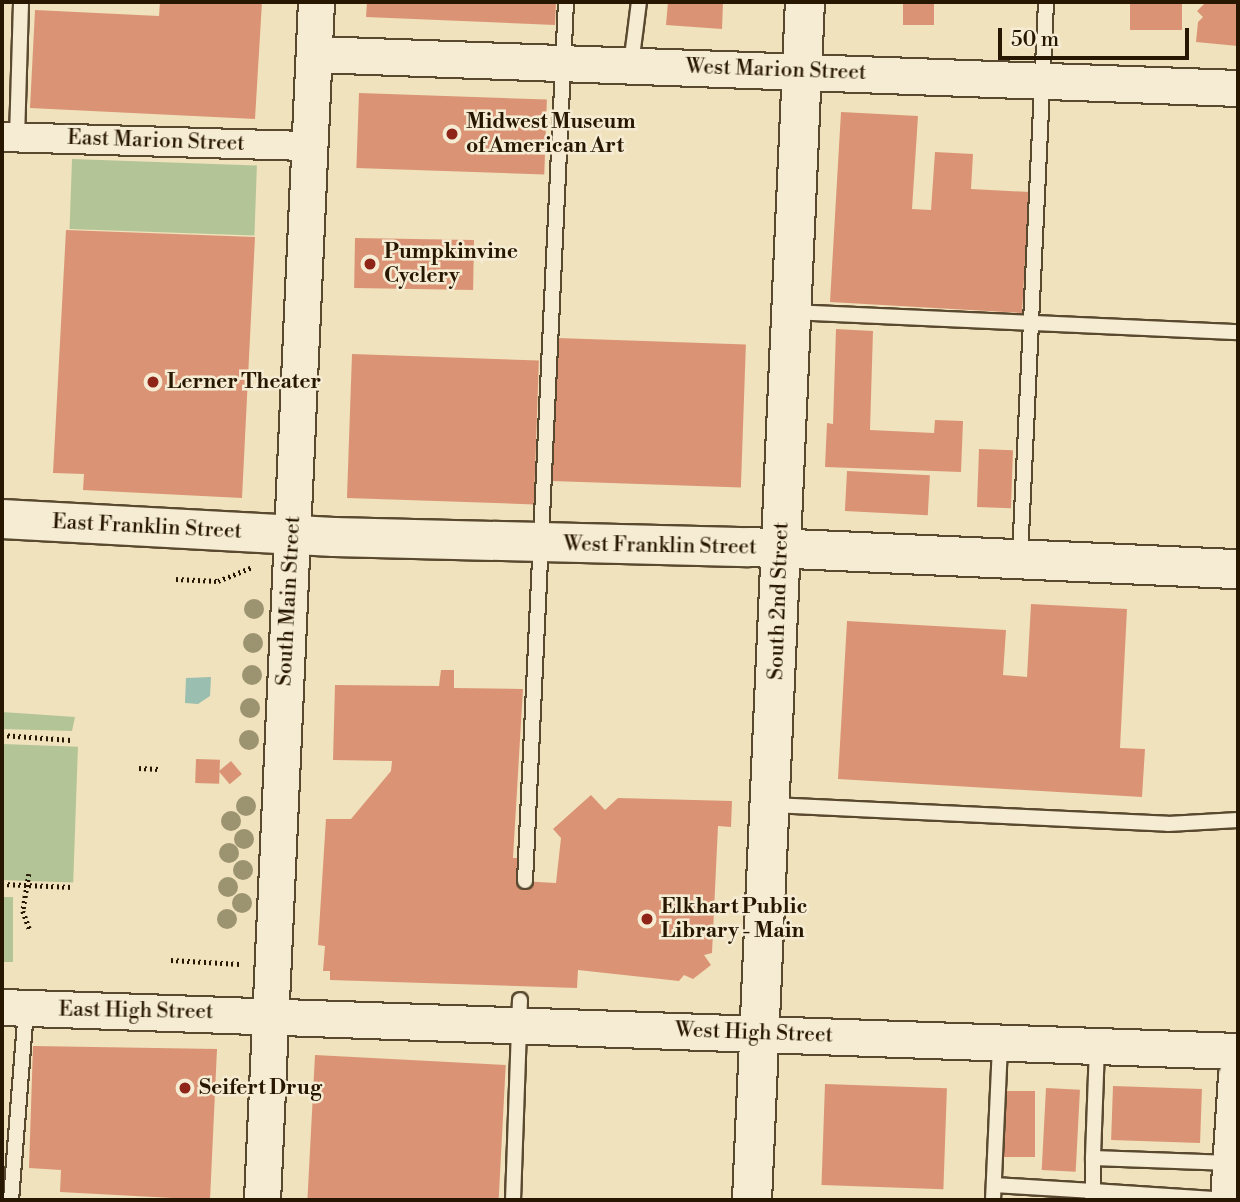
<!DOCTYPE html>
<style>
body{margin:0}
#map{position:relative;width:1240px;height:1202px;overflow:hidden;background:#f0e2bc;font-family:"Libre Bodoni",serif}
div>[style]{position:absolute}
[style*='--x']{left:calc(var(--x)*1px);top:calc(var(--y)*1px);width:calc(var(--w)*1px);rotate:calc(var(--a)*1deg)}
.green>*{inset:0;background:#b3c496;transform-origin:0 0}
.water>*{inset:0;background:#9abeaf}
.building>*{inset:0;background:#da9475;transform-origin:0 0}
.path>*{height:4.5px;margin-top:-2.25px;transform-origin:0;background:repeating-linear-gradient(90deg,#271600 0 2px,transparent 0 5.5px)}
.roads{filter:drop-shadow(2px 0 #59492f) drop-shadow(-2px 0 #59492f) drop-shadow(0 2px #59492f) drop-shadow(0 -2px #59492f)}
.service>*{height:14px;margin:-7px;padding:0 7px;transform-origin:7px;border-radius:7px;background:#f5ecd3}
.minor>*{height:28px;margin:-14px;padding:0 14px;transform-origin:14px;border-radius:14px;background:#f5ecd3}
.tertiary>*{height:35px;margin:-17.5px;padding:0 17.5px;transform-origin:17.5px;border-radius:17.5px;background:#f5ecd3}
.secondary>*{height:38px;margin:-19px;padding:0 19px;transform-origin:19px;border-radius:19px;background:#f5ecd3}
.trees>*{width:20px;height:20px;margin:-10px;border-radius:50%;background:#9c9371}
.dots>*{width:19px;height:19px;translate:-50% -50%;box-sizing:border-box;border:4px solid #f5ecd3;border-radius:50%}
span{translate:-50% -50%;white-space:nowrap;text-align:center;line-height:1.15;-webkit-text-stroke:5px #f5ecd3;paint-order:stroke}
.street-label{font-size:21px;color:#271600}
.poi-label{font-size:21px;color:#271600;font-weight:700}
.left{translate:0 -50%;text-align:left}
.frame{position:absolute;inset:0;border:4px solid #271600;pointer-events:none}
.scale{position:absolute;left:998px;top:28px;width:191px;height:32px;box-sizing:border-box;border:4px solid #271600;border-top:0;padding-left:9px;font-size:21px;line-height:24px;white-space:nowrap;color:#271600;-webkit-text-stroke:5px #f5ecd3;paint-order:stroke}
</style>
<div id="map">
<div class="green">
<div style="left:72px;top:159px;width:185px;height:70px;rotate:2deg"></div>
<div style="clip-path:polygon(2px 712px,75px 717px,72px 731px,2px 729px)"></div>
<div style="left:2px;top:744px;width:76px;height:136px;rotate:2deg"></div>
<div style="left:2px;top:897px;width:11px;height:65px"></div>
</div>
<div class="water">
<div style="clip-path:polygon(211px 677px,210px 696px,198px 704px,185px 703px,186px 678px)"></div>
</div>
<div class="building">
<div style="clip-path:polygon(160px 2px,262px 2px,255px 119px,30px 108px,35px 10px,159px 16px)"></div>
<div style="clip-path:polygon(367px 2px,556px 2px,555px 25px,366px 17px)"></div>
<div style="clip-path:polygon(668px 2px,723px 2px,722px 29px,666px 25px)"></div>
<div style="left:903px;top:2px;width:31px;height:23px"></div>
<div style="left:1130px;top:2px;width:52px;height:28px"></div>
<div style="clip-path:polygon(1206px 2px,1238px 2px,1238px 46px,1196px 42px,1198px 22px,1203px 17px,1197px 11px)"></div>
<div style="left:359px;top:93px;width:188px;height:75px;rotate:2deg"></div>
<div style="clip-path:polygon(841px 112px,918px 116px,912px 209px,931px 210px,935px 152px,973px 154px,971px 189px,1029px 192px,1022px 313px,830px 302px)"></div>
<div style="clip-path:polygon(66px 230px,255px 237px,242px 498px,83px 490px,84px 474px,53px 473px)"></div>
<div style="left:355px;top:238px;width:119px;height:50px;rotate:1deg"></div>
<div style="clip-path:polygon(836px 329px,873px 331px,870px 430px,934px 433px,935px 420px,963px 421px,961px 472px,825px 467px,827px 423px,833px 424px)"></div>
<div style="left:557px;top:338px;width:189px;height:143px;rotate:2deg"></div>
<div style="left:352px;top:354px;width:187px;height:144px;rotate:2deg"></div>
<div style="left:979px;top:449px;width:34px;height:58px;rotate:2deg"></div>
<div style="left:847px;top:471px;width:83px;height:40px;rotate:3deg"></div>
<div style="clip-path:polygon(1031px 604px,1127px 609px,1120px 748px,1145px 749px,1142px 797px,838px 779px,847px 621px,1006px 630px,1003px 675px,1027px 677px)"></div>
<div style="clip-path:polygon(441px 670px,454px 670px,454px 688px,523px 689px,513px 858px,520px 858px,520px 881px,556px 883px,561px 838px,553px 829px,591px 795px,605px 810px,618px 798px,732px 801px,731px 827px,718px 826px,712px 953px,704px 955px,711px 965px,693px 979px,684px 975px,679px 981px,578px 970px,577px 988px,330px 980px,330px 971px,323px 971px,325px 946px,318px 945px,326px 819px,351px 819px,391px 771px,392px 761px,333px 760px,335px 685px,439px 686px)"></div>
<div style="left:196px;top:759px;width:24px;height:24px;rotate:2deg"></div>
<div style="left:231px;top:761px;width:17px;height:16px;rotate:50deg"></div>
<div style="clip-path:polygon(33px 1046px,217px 1049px,210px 1200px,60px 1192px,61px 1170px,29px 1168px)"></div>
<div style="left:315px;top:1055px;width:191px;height:145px;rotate:3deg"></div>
<div style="left:825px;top:1084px;width:122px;height:101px;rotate:2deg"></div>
<div style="left:1113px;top:1086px;width:89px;height:54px;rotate:2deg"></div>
<div style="left:1046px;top:1088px;width:34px;height:82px;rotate:3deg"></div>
<div style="left:1001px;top:1091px;width:34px;height:66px"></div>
</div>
<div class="path">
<div style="--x:176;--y:579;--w:42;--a:2.7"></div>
<div style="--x:218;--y:581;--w:37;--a:-22"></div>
<div style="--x:2;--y:735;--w:69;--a:4.1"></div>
<div style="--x:139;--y:768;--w:20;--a:3"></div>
<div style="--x:29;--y:874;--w:37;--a:99"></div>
<div style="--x:23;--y:911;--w:20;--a:70"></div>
<div style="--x:2;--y:884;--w:71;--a:2.4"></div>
<div style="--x:171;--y:960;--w:69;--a:3.3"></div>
</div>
<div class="roads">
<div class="service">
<div style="--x:631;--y:65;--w:64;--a:-82.8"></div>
<div style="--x:17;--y:138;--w:136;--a:-88.3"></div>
<div style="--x:792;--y:312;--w:446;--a:2.6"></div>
<div style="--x:1020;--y:556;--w:555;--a:-87.31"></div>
<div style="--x:772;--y:805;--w:396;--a:2.7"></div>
<div style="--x:1168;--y:824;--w:70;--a:-3.3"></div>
<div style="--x:525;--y:881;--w:880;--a:-87.33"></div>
<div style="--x:1097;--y:1047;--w:111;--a:92.1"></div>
<div style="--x:1093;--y:1158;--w:138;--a:2.1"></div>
<div style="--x:994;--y:1185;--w:99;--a:3.5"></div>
<div style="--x:1093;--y:1191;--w:33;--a:-90"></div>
<div style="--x:11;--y:1200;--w:193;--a:-85.5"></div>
<div style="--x:513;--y:1200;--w:200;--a:-88"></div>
<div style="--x:993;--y:1200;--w:157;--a:-87.4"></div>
<div style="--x:1092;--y:1200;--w:9;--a:-84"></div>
<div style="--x:1093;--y:1191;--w:136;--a:3.8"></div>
</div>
<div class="minor">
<div style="--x:2;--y:137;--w:308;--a:1.7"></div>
</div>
<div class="tertiary">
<div style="--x:315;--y:54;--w:924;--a:2.11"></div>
<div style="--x:2;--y:1007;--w:1237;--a:2.04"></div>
<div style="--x:262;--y:1200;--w:1199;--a:-87.42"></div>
</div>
<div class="secondary">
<div style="--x:2;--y:519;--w:332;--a:3.1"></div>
<div style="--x:334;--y:537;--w:415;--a:1.4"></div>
<div style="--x:749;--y:547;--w:489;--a:2.6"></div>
<div style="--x:752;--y:1200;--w:1199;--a:-87.47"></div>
<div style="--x:1230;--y:1200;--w:124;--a:-86.3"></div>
</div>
</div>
<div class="trees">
<div style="left:254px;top:609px"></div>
<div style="left:253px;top:643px"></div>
<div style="left:252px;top:675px"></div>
<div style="left:250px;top:708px"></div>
<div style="left:249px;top:740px"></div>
<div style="left:246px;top:806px"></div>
<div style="left:231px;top:821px"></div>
<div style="left:244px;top:839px"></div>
<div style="left:229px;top:853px"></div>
<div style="left:243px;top:870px"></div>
<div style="left:228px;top:887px"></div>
<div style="left:242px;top:903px"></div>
<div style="left:227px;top:919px"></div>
</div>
<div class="dots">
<div style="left:452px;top:134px;background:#8f2418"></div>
<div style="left:370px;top:264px;background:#8f2418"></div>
<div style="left:153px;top:382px;background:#8f2418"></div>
<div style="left:647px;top:919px;background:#8f2418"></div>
<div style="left:185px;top:1088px;background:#8f2418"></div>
</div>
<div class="street-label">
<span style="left:776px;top:70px;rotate:2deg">West Marion Street</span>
<span style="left:156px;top:141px;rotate:2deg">East Marion Street</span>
<span style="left:147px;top:527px;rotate:3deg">East Franklin Street</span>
<span style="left:660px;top:546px;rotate:1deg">West Franklin Street</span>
<span style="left:289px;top:601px;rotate:-87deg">South Main Street</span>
<span style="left:779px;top:601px;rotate:-88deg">South 2nd Street</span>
<span style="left:136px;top:1011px;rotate:1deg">East High Street</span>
<span style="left:754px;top:1033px;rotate:2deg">West High Street</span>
</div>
<div class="poi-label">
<span class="left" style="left:466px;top:134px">Midwest Museum<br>of American Art</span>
<span class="left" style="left:384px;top:264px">Pumpkinvine<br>Cyclery</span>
<span class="left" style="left:167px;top:382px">Lerner Theater</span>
<span class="left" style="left:661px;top:919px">Elkhart Public<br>Library - Main</span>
<span class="left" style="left:199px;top:1088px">Seifert Drug</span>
</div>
<div class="frame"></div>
<div class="scale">50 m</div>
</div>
